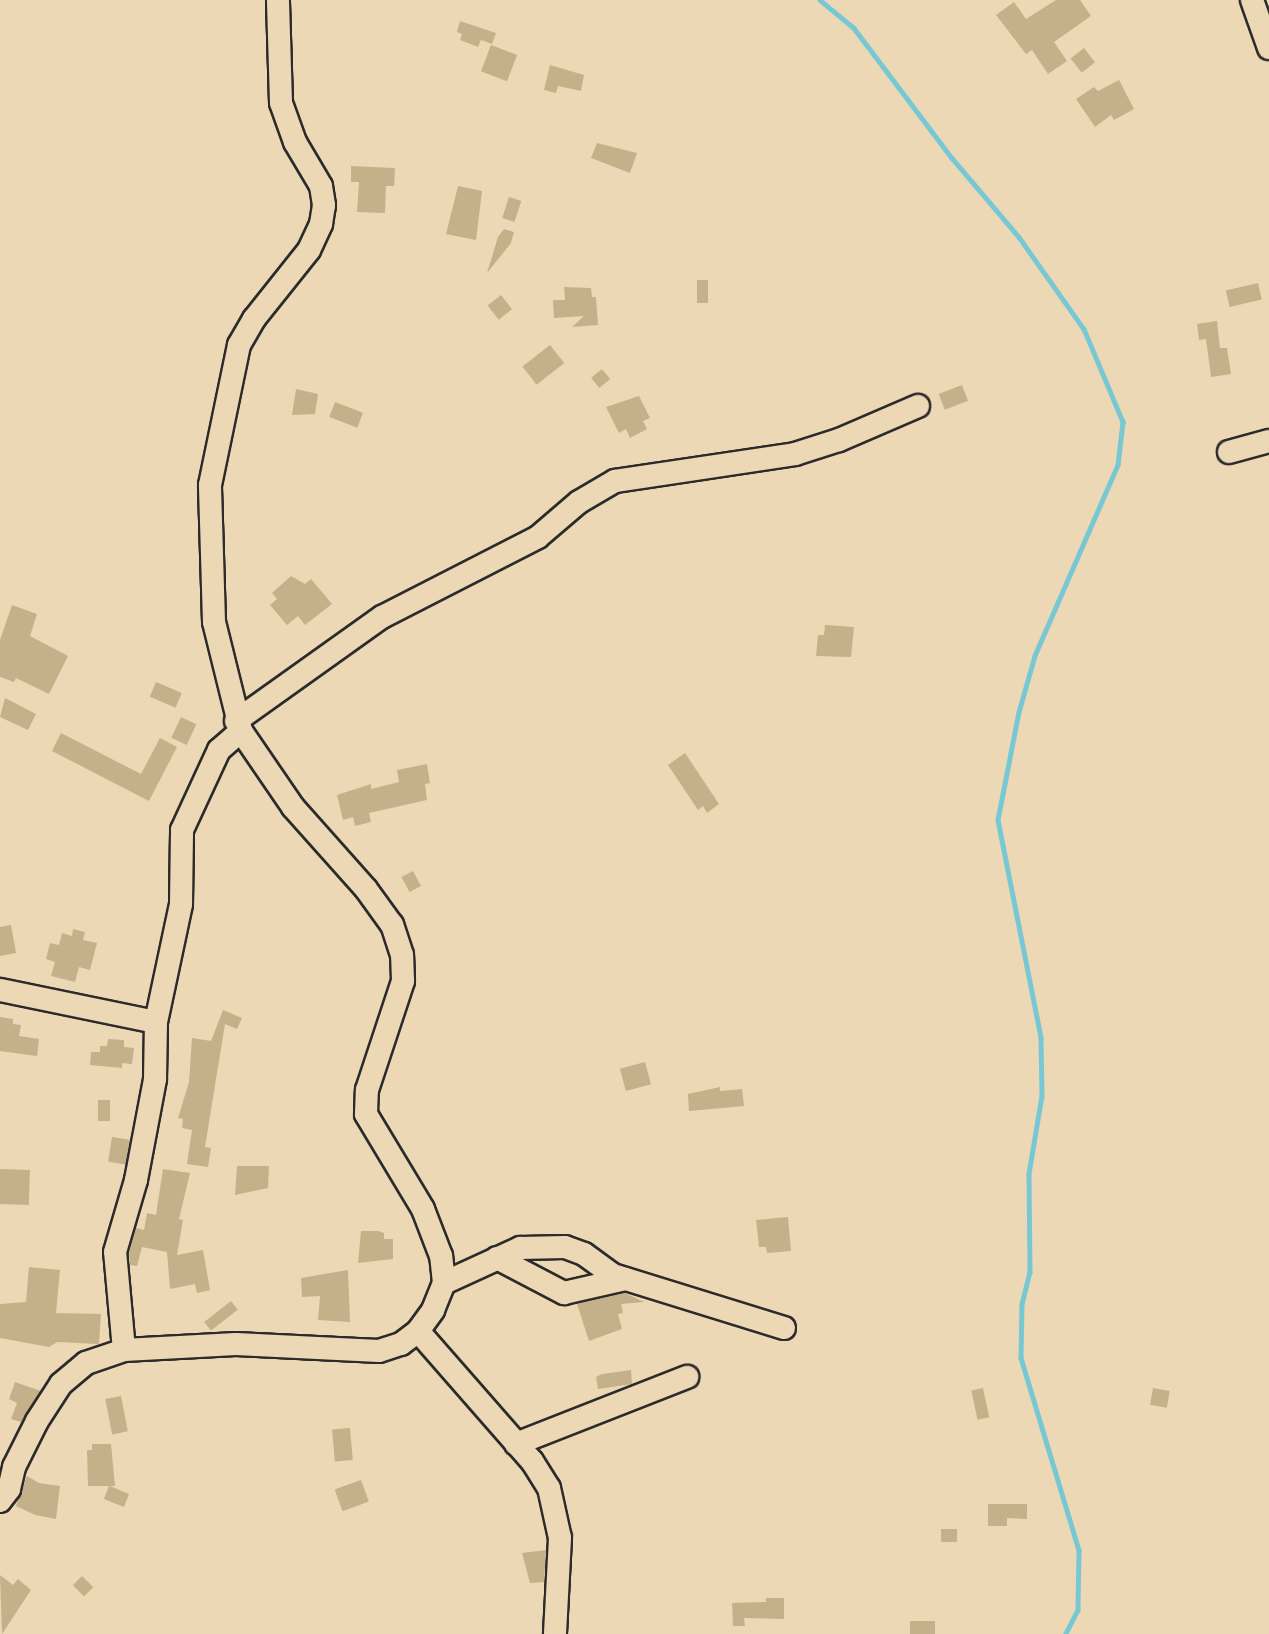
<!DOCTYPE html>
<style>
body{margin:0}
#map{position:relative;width:1269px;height:1634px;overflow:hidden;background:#edd8b6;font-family:Itim,sans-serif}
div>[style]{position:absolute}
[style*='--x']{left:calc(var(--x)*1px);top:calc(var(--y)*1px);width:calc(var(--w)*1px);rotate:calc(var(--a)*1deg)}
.stream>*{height:4.5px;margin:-2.25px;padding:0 2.25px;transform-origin:2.25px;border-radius:2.25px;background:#78c8d4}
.building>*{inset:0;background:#c4b089;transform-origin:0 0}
.roads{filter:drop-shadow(2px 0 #2b2b2b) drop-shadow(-2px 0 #2b2b2b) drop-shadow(0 2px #2b2b2b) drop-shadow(0 -2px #2b2b2b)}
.minor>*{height:22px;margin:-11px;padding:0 11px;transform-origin:11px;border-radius:11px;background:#edd8b6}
span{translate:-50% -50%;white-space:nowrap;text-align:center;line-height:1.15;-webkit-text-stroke:6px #edd8b6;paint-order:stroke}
</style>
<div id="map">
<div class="stream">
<div style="--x:820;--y:0;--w:44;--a:39.5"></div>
<div style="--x:854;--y:28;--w:163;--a:53"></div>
<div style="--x:952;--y:158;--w:104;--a:49.7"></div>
<div style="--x:1019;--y:237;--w:113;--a:54.8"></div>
<div style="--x:1084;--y:329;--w:101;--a:67.2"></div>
<div style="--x:1123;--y:422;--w:43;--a:96.6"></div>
<div style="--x:1118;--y:465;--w:208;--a:113.5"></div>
<div style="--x:1035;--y:656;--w:58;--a:105.9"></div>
<div style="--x:1019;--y:712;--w:110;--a:101"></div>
<div style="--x:998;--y:820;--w:222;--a:78.8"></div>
<div style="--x:1041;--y:1038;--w:58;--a:89"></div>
<div style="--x:1042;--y:1096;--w:79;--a:99.5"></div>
<div style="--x:1029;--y:1174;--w:98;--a:89.4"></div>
<div style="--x:1030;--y:1272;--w:34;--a:104"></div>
<div style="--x:1022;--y:1305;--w:53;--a:91.1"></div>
<div style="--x:1021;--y:1358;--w:201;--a:73.2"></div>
<div style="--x:1079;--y:1550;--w:60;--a:91"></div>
<div style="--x:1078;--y:1610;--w:27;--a:117"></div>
</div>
<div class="building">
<div style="clip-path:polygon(1056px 0,1080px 0,1091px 16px,1054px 42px,1067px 61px,1048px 74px,1032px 50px,1026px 54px,996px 15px,1014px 2px,1026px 19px)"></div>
<div style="clip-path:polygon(460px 21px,496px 33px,492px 44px,481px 40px,478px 47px,460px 40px,462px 34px,457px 32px)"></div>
<div style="left:491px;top:45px;width:28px;height:28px;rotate:21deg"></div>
<div style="left:1084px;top:48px;width:18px;height:17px;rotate:52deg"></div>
<div style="clip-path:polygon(550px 65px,584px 75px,581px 91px,558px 86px,556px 93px,544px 90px)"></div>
<div style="clip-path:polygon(1119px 80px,1134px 109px,1114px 120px,1111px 115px,1095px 127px,1076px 99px,1094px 87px,1098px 91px)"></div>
<div style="clip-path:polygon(597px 143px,637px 153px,630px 173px,591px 158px)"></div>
<div style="clip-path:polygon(351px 166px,395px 168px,394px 186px,386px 186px,385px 213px,357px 212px,359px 182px,351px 182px)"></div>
<div style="clip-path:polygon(458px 186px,482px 191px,476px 240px,446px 234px)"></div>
<div style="left:509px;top:197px;width:13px;height:22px;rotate:18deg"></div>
<div style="clip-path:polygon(504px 229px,514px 232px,511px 243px,487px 273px,498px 237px)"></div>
<div style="left:697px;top:280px;width:11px;height:23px"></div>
<div style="left:1258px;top:283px;width:17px;height:33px;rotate:77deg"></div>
<div style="clip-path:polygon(564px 287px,591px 288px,592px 297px,596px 297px,598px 325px,572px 327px,584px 316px,554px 318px,553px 300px,565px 300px)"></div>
<div style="left:501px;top:295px;width:18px;height:17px;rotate:52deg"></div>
<div style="clip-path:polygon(1217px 321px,1220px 348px,1227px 348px,1231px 374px,1211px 377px,1206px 339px,1199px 340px,1197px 324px)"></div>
<div style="left:550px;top:345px;width:23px;height:35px;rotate:52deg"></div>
<div style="left:602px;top:369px;width:13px;height:14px;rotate:51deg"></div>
<div style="left:962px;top:385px;width:17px;height:25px;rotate:69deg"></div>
<div style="clip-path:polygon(296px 389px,318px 394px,315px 414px,292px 415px)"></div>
<div style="clip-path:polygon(639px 396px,650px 418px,643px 421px,647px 429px,630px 438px,626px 429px,619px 433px,606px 407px)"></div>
<div style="left:335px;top:402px;width:30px;height:16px;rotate:21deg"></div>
<div style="clip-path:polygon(291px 576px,305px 584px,311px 579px,332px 604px,305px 625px,298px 616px,287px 625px,270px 605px,277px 599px,272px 593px)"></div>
<div style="clip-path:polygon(12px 605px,37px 614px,30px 636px,68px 656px,49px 694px,16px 678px,14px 682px,0 677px,0 640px)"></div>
<div style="clip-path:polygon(825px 625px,854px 627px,851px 657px,816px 656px,818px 635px,824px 635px)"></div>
<div style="left:156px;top:682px;width:28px;height:16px;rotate:23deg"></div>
<div style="clip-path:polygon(5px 698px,36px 714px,28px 730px,0 717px)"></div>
<div style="left:181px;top:717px;width:17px;height:23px;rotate:25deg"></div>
<div style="clip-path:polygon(61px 733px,141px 774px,160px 738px,177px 747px,149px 801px,52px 751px)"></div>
<div style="clip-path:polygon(685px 753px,719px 804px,707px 813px,703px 806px,698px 810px,668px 765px)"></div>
<div style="clip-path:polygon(427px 764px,430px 783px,425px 784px,427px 800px,369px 813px,371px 822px,355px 826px,353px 817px,343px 820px,337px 795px,371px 784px,371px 789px,399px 782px,397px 770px)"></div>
<div style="left:413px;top:871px;width:17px;height:13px;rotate:62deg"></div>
<div style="clip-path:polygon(11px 925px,16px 953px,0 956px,0 927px)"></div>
<div style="clip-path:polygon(73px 929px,85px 932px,83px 940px,97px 943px,90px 970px,79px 967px,75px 982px,51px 976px,55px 962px,46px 959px,50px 943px,59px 945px,62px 933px,72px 936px)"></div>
<div style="clip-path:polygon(223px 1010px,242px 1018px,237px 1029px,225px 1024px,205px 1147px,211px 1148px,208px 1167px,187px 1164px,192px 1130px,182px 1128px,183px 1119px,178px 1118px,189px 1082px,192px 1038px,211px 1041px)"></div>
<div style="clip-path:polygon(0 1017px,13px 1019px,13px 1024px,21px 1025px,19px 1036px,39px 1039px,37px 1056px,0 1051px)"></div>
<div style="clip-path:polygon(108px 1039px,124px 1040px,124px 1047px,134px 1048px,132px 1064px,122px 1063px,122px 1068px,90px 1065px,91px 1052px,100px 1052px,100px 1046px,107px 1046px)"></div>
<div style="left:645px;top:1062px;width:23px;height:26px;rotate:75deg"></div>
<div style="clip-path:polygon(720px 1087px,720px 1091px,742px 1089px,744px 1106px,689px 1111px,688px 1094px)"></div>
<div style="left:98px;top:1100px;width:12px;height:21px"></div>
<div style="left:112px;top:1137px;width:18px;height:25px;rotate:9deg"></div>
<div style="clip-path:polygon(237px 1166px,269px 1166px,268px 1188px,235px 1195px)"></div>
<div style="left:0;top:1169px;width:30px;height:35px;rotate:2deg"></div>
<div style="clip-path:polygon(163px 1169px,190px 1173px,179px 1219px,183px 1220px,177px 1255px,203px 1250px,210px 1290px,197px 1293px,195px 1284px,170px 1289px,167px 1252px,142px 1247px,137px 1266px,130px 1265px,129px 1253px,136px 1228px,144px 1230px,147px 1213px,156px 1215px)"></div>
<div style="clip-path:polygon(788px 1217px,791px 1251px,767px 1253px,766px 1247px,759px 1247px,756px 1220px)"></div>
<div style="clip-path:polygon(361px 1231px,378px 1231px,384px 1233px,384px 1239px,393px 1239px,393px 1259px,358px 1263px)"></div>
<div style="clip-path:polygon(29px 1267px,60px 1270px,56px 1313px,101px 1314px,99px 1344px,57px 1342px,49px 1347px,0 1338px,0 1304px,26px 1302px)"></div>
<div style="clip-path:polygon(348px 1270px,350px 1322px,318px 1320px,320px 1296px,302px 1297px,301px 1278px)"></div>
<div style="clip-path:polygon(625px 1293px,644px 1302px,621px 1304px,623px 1313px,618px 1314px,622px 1329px,589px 1341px,577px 1304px)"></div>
<div style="left:231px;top:1301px;width:11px;height:34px;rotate:52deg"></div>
<div style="clip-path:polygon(631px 1370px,632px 1384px,598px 1389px,596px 1377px,602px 1374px)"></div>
<div style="clip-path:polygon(15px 1382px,41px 1391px,21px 1422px,11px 1419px,17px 1403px,9px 1399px)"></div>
<div style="left:983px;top:1388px;width:30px;height:12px;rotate:78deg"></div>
<div style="left:1153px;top:1388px;width:17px;height:17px;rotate:10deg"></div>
<div style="left:121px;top:1396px;width:36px;height:16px;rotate:79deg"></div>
<div style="left:350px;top:1428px;width:32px;height:18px;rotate:85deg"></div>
<div style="clip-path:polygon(92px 1444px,111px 1444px,115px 1486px,110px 1486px,129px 1494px,124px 1507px,104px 1499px,109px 1486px,88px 1486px,87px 1450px,92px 1450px)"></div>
<div style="clip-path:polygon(27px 1476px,39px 1483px,60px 1486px,56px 1519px,35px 1515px,16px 1506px)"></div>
<div style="left:361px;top:1480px;width:23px;height:28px;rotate:70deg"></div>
<div style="clip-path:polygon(988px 1504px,1027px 1504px,1027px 1519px,1007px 1518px,1007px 1526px,988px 1526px)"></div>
<div style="left:941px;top:1529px;width:16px;height:13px"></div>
<div style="clip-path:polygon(546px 1550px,544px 1582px,530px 1583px,522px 1553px)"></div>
<div style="clip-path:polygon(0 1575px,13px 1585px,18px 1579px,31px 1590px,2px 1634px)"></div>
<div style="left:82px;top:1576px;width:16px;height:13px;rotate:45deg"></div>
<div style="clip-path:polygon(766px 1598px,784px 1598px,784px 1619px,744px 1618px,745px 1626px,733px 1626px,732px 1603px,766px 1602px)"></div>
<div style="left:910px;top:1621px;width:25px;height:13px"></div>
</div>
<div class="roads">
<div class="minor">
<div style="--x:1252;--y:0;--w:51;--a:70.5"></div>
<div style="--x:1229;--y:452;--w:41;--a:-15.4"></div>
<div style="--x:236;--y:721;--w:179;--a:-35.5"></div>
<div style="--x:382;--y:617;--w:175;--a:-27.1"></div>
<div style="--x:538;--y:537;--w:54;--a:-40.5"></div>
<div style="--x:579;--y:502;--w:42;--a:-30.3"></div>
<div style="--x:615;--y:481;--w:182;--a:-8.5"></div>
<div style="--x:795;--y:454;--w:46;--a:-17.7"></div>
<div style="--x:839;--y:440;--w:86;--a:-23.3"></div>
<div style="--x:0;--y:990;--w:159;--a:11.6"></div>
<div style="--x:497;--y:1258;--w:76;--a:27.6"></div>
<div style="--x:564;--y:1293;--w:63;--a:-12.9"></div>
<div style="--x:444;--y:1283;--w:84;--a:-24.7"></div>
<div style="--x:520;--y:1248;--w:45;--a:-1.3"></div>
<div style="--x:565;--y:1247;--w:20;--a:20"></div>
<div style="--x:584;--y:1254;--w:36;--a:36"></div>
<div style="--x:613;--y:1275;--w:179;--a:17.2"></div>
<div style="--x:418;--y:1331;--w:173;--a:48.8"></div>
<div style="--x:532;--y:1461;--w:32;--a:58"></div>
<div style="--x:549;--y:1488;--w:51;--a:77.6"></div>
<div style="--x:560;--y:1538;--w:96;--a:93"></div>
<div style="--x:124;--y:1350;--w:98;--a:-95.2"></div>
<div style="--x:115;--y:1252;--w:75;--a:-73.7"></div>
<div style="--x:136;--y:1180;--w:103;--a:-79.3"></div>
<div style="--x:155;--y:1079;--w:57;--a:-89"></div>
<div style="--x:156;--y:1022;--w:121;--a:-78"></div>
<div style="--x:181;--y:904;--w:74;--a:-89.2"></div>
<div style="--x:182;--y:830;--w:88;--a:-65.2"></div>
<div style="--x:219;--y:750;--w:29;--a:-41"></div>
<div style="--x:516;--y:1444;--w:184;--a:-21.4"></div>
<div style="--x:0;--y:1501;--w:15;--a:-53"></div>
<div style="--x:9;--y:1489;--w:23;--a:-77"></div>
<div style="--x:14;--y:1467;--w:51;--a:-63.4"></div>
<div style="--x:37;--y:1421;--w:44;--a:-57"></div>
<div style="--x:61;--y:1384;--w:33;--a:-40"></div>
<div style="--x:86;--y:1363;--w:40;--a:-18.9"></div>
<div style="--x:124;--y:1350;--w:112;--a:-3.1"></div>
<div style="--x:236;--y:1344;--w:143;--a:2.8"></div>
<div style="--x:379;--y:1351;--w:23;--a:-18"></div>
<div style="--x:401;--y:1344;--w:21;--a:-37"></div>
<div style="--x:418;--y:1331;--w:26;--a:-54"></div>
<div style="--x:433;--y:1310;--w:29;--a:-68"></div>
<div style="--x:444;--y:1283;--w:27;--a:-96"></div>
<div style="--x:441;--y:1256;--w:50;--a:-111"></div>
<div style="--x:423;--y:1209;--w:111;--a:-121"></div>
<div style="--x:366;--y:1114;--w:24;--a:-88"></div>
<div style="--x:367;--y:1090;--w:115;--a:-71.7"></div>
<div style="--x:403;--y:981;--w:26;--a:-92"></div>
<div style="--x:402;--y:955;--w:32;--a:-108"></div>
<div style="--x:392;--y:925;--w:44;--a:-125.8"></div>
<div style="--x:366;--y:889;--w:110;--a:-131.7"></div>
<div style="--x:293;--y:807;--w:92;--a:-124.4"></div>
<div style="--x:241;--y:731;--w:112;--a:-103.9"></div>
<div style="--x:214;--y:622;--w:137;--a:-91.7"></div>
<div style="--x:210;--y:485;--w:143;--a:-78.3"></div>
<div style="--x:239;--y:345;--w:30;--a:-60"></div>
<div style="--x:254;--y:319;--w:88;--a:-51.4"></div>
<div style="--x:309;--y:250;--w:29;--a:-65"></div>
<div style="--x:321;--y:224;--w:19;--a:-81"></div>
<div style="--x:324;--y:205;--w:19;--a:-99"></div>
<div style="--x:321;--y:186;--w:51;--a:-120.6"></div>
<div style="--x:295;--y:142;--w:41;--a:-109.7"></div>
<div style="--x:281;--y:103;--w:103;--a:-91.7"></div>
</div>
</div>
</div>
